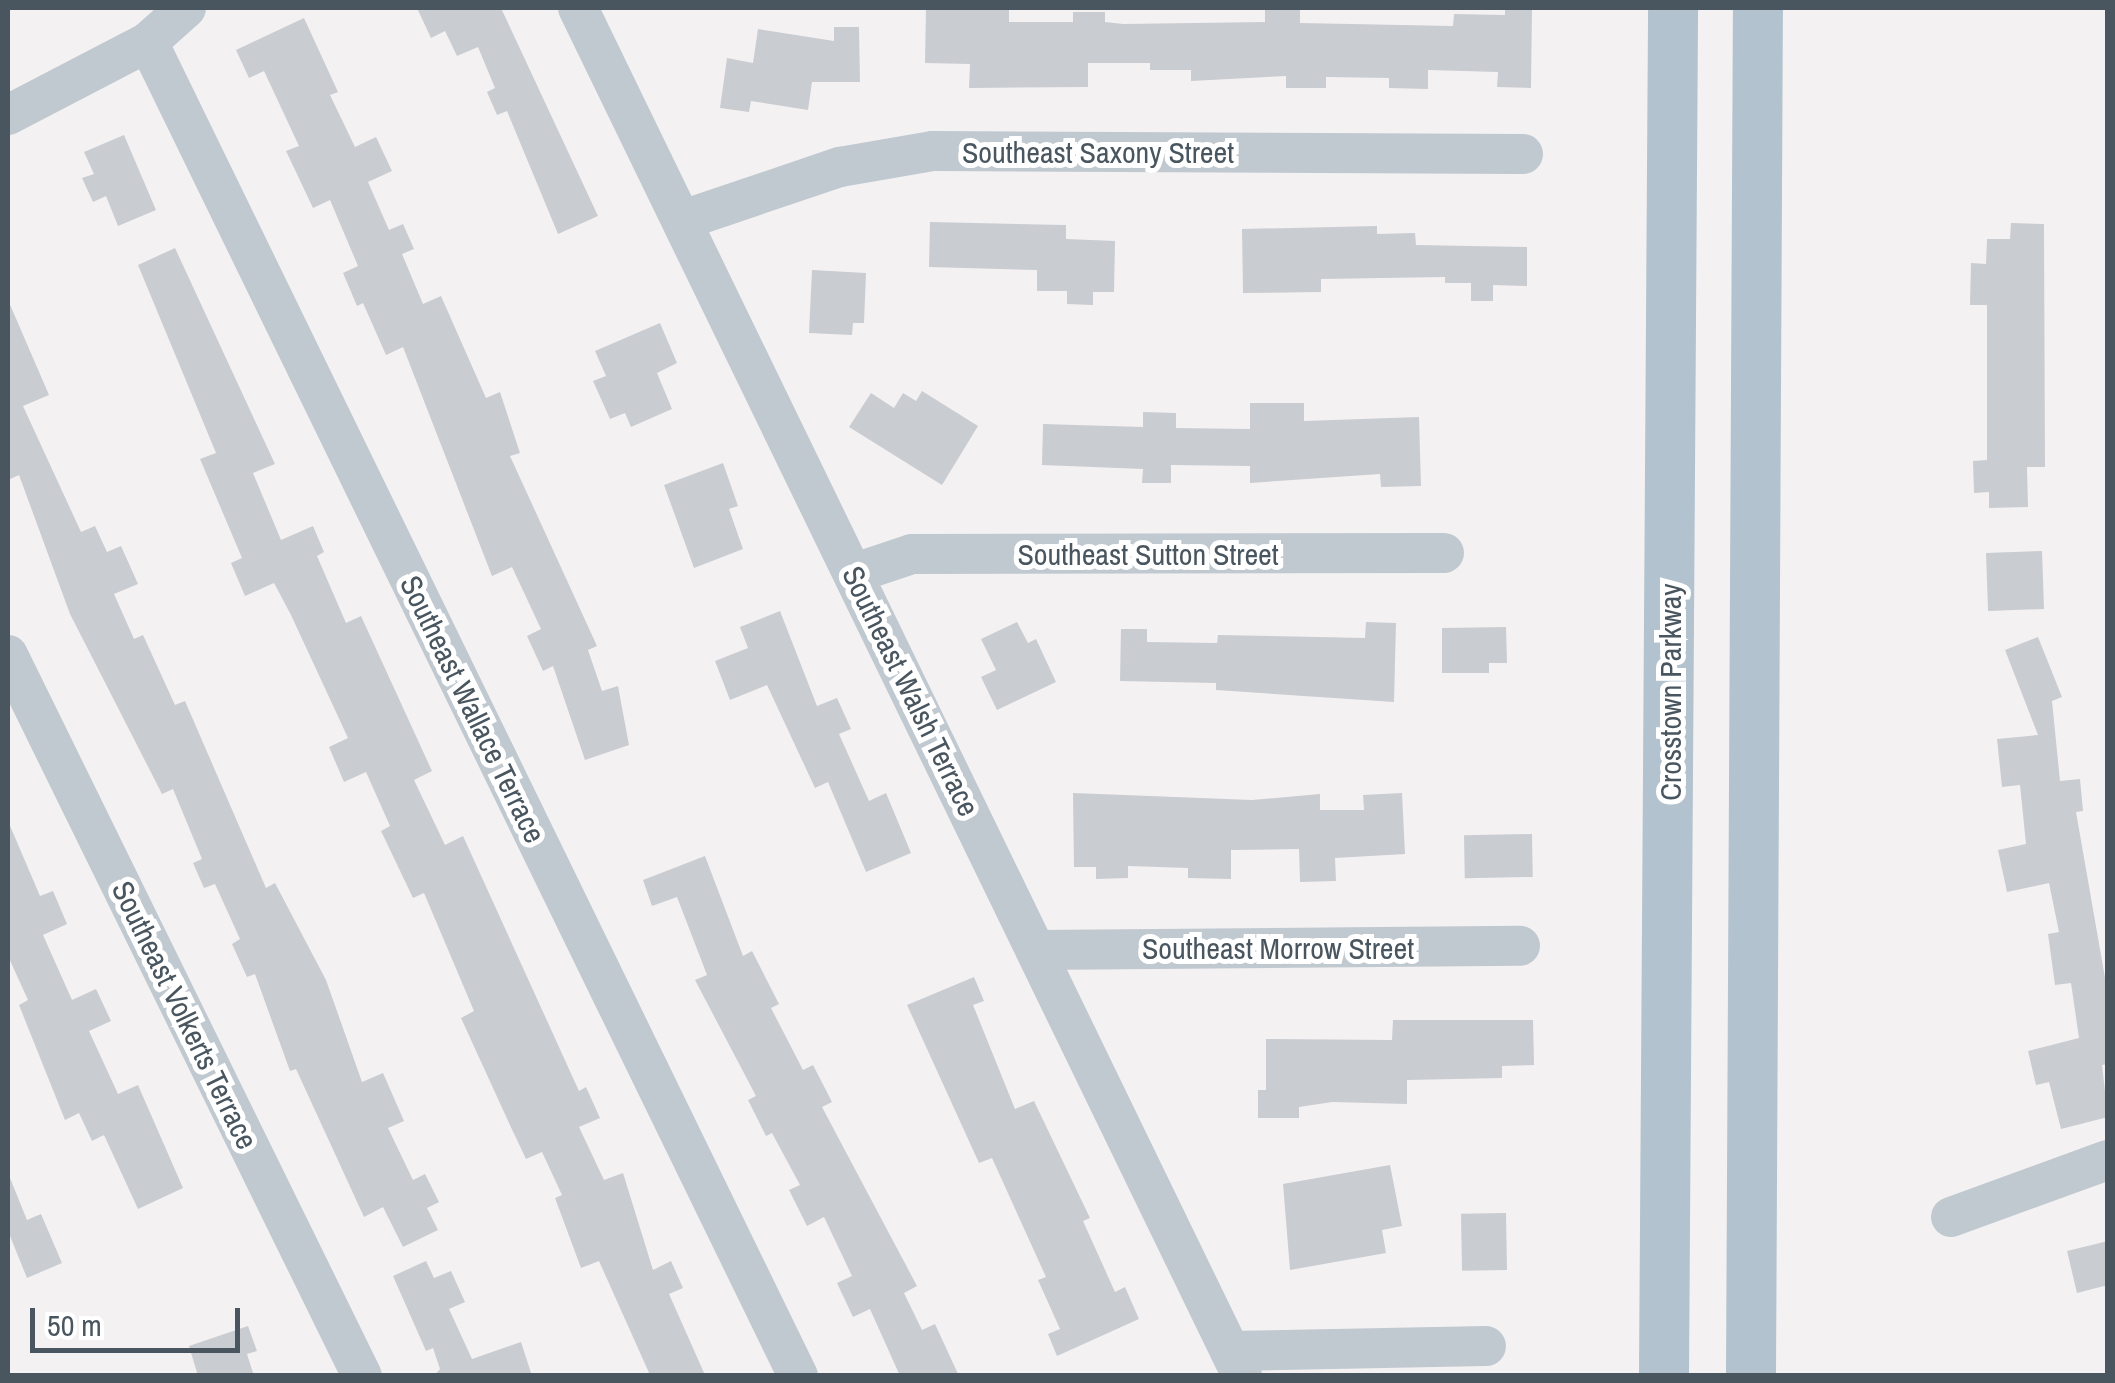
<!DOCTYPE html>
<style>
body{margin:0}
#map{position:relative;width:2115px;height:1383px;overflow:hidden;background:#f4f1f2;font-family:"Archivo Narrow",sans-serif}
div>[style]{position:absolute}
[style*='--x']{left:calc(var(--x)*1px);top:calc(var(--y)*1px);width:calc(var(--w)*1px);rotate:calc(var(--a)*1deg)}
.building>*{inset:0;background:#c9ccd1;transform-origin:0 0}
.minor>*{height:40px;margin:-20px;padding:0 20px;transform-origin:20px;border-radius:20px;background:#c0c9d0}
.major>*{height:50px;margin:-25px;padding:0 25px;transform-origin:25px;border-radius:25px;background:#b2c2cf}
span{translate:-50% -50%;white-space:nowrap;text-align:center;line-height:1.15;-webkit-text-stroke:10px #fff;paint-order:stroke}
.street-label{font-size:30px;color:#49565f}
.frame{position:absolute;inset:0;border:10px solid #49565f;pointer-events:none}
.scale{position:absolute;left:30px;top:1308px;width:210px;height:45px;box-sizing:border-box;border:5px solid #49565f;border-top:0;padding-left:12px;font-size:30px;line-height:35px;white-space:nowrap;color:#49565f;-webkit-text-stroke:8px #fff;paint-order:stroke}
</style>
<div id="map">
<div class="building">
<div style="clip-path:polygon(417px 8px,501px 8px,598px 216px,558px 234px,507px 111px,497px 115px,487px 92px,495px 88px,478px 47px,457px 56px,445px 31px,431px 38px)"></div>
<div style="clip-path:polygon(926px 8px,1009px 8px,1009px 22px,1073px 22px,1073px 12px,1105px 12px,1105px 22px,1123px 24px,1265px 22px,1265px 8px,1300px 8px,1300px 23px,1453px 26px,1454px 14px,1505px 15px,1505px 8px,1532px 8px,1531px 88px,1497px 87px,1498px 72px,1428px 70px,1428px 89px,1389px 88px,1389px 78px,1326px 77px,1326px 88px,1286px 88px,1286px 76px,1191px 81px,1191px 70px,1150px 70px,1150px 63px,1088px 63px,1088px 87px,969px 88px,970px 64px,925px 63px)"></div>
<div style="clip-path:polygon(304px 18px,338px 92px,330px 95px,355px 147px,376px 137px,392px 171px,368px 182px,389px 230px,403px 224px,414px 249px,402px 254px,423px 304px,441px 296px,486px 398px,500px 392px,520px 453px,510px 456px,597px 646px,588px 650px,602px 691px,618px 686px,629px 745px,585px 760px,553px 666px,543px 671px,527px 636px,541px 629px,512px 567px,492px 576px,403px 347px,386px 355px,363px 303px,357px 306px,343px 273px,358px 266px,330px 200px,313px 208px,286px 151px,299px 146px,264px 71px,249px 78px,236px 50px)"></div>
<div style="clip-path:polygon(834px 27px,859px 27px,860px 82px,812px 82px,808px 110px,751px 101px,749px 112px,720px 108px,727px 58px,753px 63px,758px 29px,834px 41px)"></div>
<div style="clip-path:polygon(124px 135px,156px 210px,118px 226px,106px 196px,93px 202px,82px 178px,94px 174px,84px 152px)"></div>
<div style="clip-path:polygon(930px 222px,1066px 225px,1066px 239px,1115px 241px,1114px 292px,1093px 292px,1093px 305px,1067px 304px,1067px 291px,1037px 291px,1037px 270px,929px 267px)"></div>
<div style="clip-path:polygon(2011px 223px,2044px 224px,2045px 467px,2027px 467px,2028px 507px,1989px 508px,1989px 492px,1974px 493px,1973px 461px,1987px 460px,1987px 305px,1970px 305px,1971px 263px,1986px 264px,1987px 239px,2010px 239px)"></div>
<div style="clip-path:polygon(1377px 226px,1377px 234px,1415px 233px,1416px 245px,1527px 247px,1527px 286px,1493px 285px,1493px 301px,1471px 301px,1471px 283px,1445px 283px,1445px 277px,1321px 279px,1321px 292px,1243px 293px,1242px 229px)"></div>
<div style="clip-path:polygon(175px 248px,275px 464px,253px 473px,281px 540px,313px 526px,324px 552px,317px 556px,346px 623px,361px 616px,432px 771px,414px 780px,445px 845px,463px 836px,579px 1091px,586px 1087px,600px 1118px,579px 1127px,604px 1180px,623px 1173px,653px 1270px,671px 1261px,683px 1288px,669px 1294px,705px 1375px,650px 1375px,599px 1261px,581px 1268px,555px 1198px,562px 1195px,542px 1152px,526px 1159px,509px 1123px,461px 1018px,474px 1011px,424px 893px,413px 898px,381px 831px,390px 826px,366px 772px,344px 782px,329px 747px,348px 738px,291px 615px,274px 583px,245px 596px,231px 563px,242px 558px,200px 459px,216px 453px,138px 265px)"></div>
<div style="clip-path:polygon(812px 270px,866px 273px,864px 323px,853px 323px,852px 335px,809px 333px)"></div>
<div style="clip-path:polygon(8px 300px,49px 395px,23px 406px,81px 532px,95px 526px,107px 552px,121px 546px,138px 584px,114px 594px,134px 639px,143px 635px,175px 705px,185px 701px,266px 888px,275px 883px,326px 980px,362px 1082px,383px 1073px,404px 1121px,388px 1128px,413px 1180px,425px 1174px,439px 1202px,427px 1208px,438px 1230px,403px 1247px,383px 1207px,364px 1217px,296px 1069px,290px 1071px,255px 974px,247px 977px,232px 944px,240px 939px,215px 884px,204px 888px,193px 863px,202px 859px,173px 789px,162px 794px,70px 614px,19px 475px,8px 480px)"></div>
<div style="clip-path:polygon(660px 323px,677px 363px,657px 373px,672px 409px,631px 427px,625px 413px,610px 419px,593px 381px,606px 376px,595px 351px)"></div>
<div style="clip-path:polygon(922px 391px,978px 426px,942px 485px,849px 427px,871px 393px,894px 408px,903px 393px,916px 401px)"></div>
<div style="clip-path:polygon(1250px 403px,1304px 403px,1304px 421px,1419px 417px,1421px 486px,1381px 487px,1380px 474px,1250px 483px,1250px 466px,1171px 465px,1171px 483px,1142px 483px,1143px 469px,1042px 465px,1043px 424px,1143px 427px,1143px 412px,1176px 413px,1176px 428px,1250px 429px)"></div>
<div style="clip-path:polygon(723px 463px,738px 506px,729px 509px,743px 549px,694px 568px,664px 485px)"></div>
<div style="left:2042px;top:551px;width:58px;height:56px;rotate:88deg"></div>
<div style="clip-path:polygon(780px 611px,817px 706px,837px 698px,851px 729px,839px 734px,869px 801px,886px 793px,911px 853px,866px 872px,828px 782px,815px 788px,767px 685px,730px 700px,715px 661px,748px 648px,740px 627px)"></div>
<div style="clip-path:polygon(1017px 622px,1028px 643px,1036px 639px,1056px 682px,997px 710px,981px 677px,996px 670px,981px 639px)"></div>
<div style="clip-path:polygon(1366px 622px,1396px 623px,1394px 702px,1216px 690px,1216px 683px,1120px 681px,1121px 629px,1147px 629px,1147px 642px,1217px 643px,1218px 635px,1365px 638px)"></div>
<div style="clip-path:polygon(1506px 627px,1507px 663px,1489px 663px,1489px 673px,1442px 673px,1442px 628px)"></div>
<div style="clip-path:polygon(2038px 637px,2062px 697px,2052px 701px,2060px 781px,2080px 779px,2083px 811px,2076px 812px,2108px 995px,2108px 1064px,2102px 1065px,2108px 1117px,2061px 1129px,2049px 1082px,2036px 1085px,2028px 1051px,2079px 1038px,2071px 983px,2055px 985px,2048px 934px,2059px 932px,2049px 883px,2007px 892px,1998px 850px,2026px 844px,2020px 785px,2002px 787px,1997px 739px,2038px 735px,2005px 650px)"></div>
<div style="clip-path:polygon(1073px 793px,1252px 800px,1320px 794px,1320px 810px,1364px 810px,1363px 795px,1402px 793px,1405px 854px,1335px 858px,1336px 881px,1300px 882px,1299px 849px,1231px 850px,1231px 879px,1188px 878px,1188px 868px,1128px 866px,1128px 878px,1096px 879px,1096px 867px,1074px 867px)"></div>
<div style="clip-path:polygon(8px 821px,40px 896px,53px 891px,67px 924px,43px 935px,72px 1000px,96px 989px,111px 1021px,89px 1031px,118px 1094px,138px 1085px,183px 1188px,138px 1209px,104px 1135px,92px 1141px,79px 1113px,65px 1120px,19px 1005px,28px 1000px,8px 956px)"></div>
<div style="left:1532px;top:834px;width:43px;height:68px;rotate:89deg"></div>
<div style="clip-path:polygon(705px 856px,743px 956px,752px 951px,779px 1004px,771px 1008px,803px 1070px,813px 1065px,832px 1102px,822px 1107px,917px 1286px,904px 1293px,922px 1330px,935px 1324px,959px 1376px,900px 1376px,870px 1309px,853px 1317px,837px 1283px,852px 1276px,824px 1217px,807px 1226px,789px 1190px,800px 1185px,772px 1133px,766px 1136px,748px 1100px,756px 1096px,695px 980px,707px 975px,677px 897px,652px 906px,643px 880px)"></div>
<div style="clip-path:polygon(974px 977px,984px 1001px,973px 1005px,1015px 1109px,1034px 1101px,1090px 1218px,1083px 1221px,1115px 1292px,1125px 1287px,1139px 1319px,1057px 1356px,1048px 1334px,1060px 1329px,1038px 1280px,1046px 1277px,992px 1158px,979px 1163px,907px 1005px)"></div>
<div style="clip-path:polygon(1393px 1020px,1533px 1020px,1534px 1065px,1502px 1066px,1502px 1078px,1407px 1080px,1407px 1104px,1332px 1102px,1299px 1107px,1299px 1118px,1258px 1118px,1258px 1090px,1266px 1090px,1266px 1039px,1392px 1040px)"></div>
<div style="clip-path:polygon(1390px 1165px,1402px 1226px,1382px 1230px,1386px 1253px,1290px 1270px,1283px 1184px)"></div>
<div style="clip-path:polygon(8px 1173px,27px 1220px,41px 1214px,62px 1263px,27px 1278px,8px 1231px)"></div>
<div style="left:1506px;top:1213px;width:57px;height:45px;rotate:89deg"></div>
<div style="clip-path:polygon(2108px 1241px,2108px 1285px,2077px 1293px,2067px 1251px)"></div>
<div style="clip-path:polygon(426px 1261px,434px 1278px,451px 1271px,465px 1302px,449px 1309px,472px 1359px,521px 1342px,532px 1376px,434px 1376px,440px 1369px,433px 1348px,426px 1351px,393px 1276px)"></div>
<div style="clip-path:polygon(248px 1326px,257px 1351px,247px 1354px,254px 1376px,198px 1376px,189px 1346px)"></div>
</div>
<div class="minor">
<div style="--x:578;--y:8;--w:1521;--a:64.11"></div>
<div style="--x:148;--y:42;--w:1484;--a:64.02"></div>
<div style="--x:8;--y:115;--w:158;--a:-27.5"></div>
<div style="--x:148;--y:42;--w:51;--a:-41.8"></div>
<div style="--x:683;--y:220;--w:166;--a:-18.7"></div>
<div style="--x:840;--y:167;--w:94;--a:-9.8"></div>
<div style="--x:933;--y:151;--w:590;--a:0.29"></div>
<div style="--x:855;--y:573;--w:60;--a:-18.4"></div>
<div style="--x:912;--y:554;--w:532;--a:-0.11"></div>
<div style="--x:8;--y:655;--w:803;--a:63.85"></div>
<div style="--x:1036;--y:950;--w:484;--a:-0.5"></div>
<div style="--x:1951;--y:1217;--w:167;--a:-20"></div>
<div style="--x:1230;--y:1351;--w:256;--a:-1.1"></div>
</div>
<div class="major">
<div style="--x:1664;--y:1376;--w:1368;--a:-89.62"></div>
<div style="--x:1751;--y:1376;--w:1368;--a:-89.71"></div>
</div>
<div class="street-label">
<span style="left:1098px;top:152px">Southeast Saxony Street</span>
<span style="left:1148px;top:554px">Southeast Sutton Street</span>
<span style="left:911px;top:691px;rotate:64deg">Southeast Walsh Terrace</span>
<span style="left:1670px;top:692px;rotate:-90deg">Crosstown Parkway</span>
<span style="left:473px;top:709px;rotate:64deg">Southeast Wallace Terrace</span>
<span style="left:1278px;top:948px">Southeast Morrow Street</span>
<span style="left:185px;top:1015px;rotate:64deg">Southeast Volkerts Terrace</span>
</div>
<div class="frame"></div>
<div class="scale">50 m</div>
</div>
